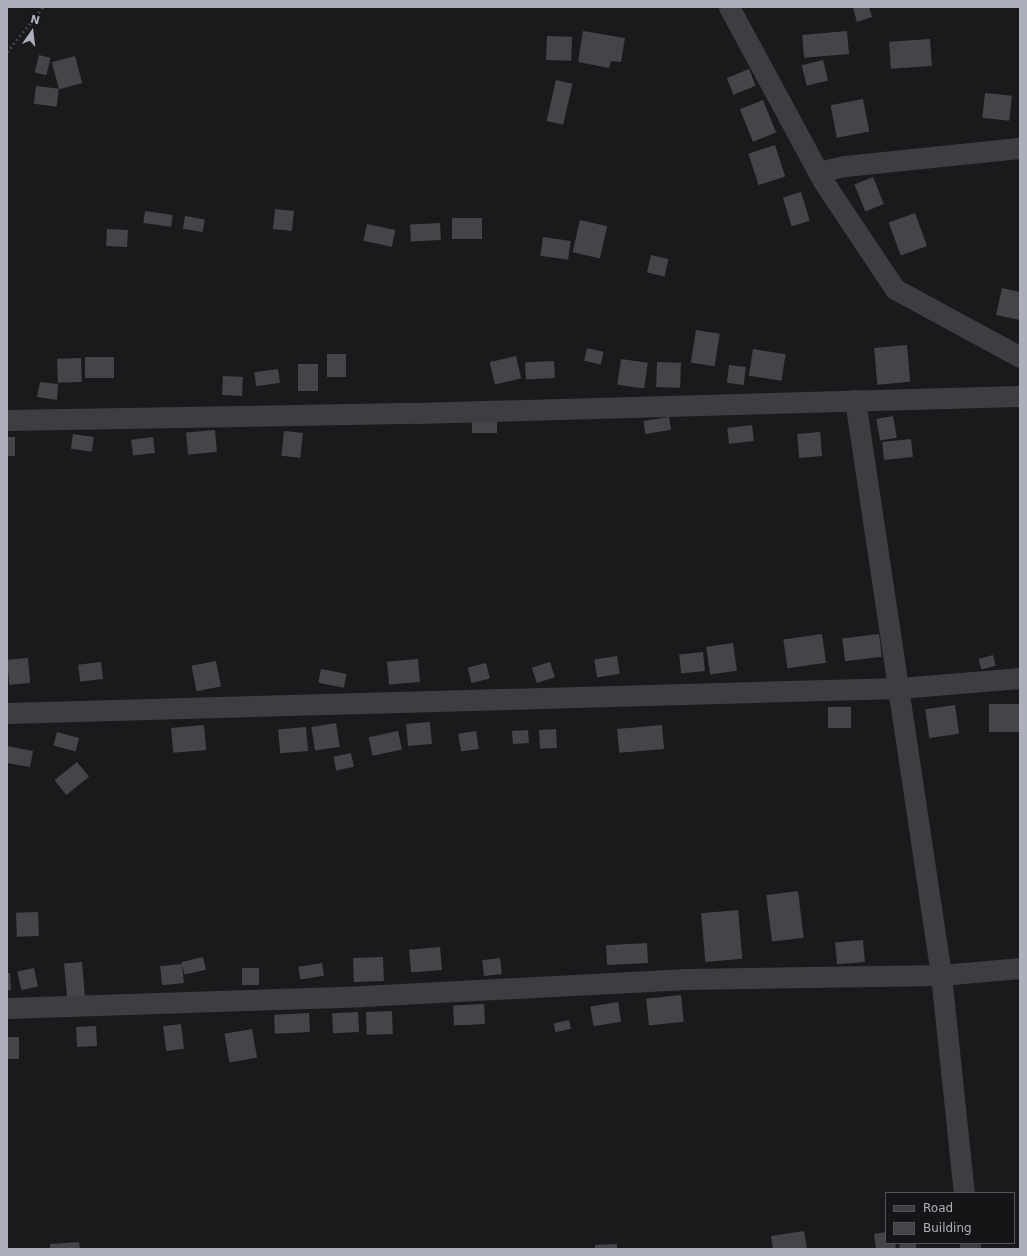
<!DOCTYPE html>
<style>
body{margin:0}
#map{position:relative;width:1027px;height:1256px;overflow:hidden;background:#1a1a1c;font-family:"DejaVu Sans",sans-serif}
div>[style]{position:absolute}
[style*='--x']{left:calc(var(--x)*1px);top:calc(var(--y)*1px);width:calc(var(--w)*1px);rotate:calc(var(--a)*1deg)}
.building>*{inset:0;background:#444549;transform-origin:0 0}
.path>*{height:2.5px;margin-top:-1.25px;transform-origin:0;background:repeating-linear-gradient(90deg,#414248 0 2px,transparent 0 5px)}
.minor>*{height:21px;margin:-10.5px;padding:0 10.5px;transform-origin:10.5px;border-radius:10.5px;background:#3d3d43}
span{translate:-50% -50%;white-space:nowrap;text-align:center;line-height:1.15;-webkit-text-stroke:3.5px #151517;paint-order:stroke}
.frame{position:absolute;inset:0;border:8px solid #acb0bb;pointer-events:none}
.legend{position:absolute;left:885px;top:1192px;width:130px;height:52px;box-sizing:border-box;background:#151517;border:1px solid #515359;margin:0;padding:5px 7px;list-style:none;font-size:12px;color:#acb0bb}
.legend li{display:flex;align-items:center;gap:8px;height:20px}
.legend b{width:20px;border:1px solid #515359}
.north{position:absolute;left:12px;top:12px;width:40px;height:40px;-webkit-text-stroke:3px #151517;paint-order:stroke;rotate:14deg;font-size:11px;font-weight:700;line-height:16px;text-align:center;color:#acb0bb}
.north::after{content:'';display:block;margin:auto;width:14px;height:18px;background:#acb0bb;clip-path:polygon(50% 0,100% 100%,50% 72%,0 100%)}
</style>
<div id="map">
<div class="building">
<div style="clip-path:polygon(869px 7px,872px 17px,857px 22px,853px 8px)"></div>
<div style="clip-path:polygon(583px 31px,625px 38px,621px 62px,611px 61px,609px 68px,578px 62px)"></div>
<div style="left:847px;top:31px;width:23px;height:45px;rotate:85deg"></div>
<div style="left:547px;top:36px;width:25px;height:24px;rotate:2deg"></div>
<div style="left:930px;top:39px;width:27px;height:41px;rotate:86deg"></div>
<div style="left:39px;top:55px;width:12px;height:18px;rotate:14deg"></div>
<div style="left:75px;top:56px;width:28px;height:24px;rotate:75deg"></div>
<div style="left:823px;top:60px;width:21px;height:22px;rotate:76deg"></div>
<div style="left:749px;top:69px;width:18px;height:24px;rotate:68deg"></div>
<div style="left:556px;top:80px;width:17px;height:42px;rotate:13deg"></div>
<div style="left:36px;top:86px;width:23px;height:18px;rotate:7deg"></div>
<div style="left:985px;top:93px;width:27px;height:25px;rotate:6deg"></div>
<div style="left:863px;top:99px;width:33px;height:33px;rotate:79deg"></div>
<div style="left:763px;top:100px;width:35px;height:25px;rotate:68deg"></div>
<div style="left:775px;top:145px;width:33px;height:28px;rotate:72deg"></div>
<div style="left:873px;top:177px;width:29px;height:20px;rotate:68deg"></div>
<div style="left:801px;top:192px;width:30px;height:19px;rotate:73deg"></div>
<div style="left:275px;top:209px;width:19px;height:20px;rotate:6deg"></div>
<div style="left:145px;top:211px;width:28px;height:12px;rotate:8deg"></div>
<div style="left:915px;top:213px;width:35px;height:28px;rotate:70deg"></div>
<div style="left:185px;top:216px;width:20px;height:13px;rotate:9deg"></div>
<div style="left:452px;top:218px;width:30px;height:21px"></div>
<div style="left:580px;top:220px;width:28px;height:33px;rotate:13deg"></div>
<div style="left:440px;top:223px;width:17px;height:30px;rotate:87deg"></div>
<div style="left:367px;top:224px;width:29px;height:17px;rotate:12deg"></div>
<div style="left:107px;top:229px;width:21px;height:17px;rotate:3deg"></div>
<div style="left:543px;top:237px;width:28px;height:19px;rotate:8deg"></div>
<div style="left:651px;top:255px;width:18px;height:18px;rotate:13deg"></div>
<div style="clip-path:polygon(1002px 288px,1020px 292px,1020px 320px,996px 315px)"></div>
<div style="left:696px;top:330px;width:24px;height:33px;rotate:9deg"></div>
<div style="left:907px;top:345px;width:37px;height:33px;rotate:85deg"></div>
<div style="left:587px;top:348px;width:17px;height:13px;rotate:13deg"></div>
<div style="left:753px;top:349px;width:33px;height:27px;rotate:9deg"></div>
<div style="left:327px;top:354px;width:19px;height:23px"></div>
<div style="left:516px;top:356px;width:23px;height:27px;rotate:77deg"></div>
<div style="left:85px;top:357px;width:29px;height:21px"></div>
<div style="left:81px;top:358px;width:24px;height:24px;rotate:88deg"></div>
<div style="left:621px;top:359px;width:27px;height:26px;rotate:8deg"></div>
<div style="left:554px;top:361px;width:17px;height:29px;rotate:87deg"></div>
<div style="left:657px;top:362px;width:24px;height:25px;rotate:2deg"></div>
<div style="left:298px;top:364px;width:20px;height:27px"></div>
<div style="left:729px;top:365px;width:17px;height:18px;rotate:7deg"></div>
<div style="left:278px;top:369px;width:14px;height:24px;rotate:82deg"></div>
<div style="left:223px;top:376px;width:20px;height:19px;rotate:3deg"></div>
<div style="clip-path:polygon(40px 382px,58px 384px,57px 400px,37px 397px)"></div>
<div style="left:893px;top:416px;width:22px;height:17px;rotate:80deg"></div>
<div style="left:669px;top:417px;width:13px;height:26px;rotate:81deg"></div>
<div style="left:497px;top:421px;width:12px;height:25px;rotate:90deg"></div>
<div style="left:752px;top:425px;width:16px;height:25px;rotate:83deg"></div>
<div style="left:215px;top:430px;width:22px;height:29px;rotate:85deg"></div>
<div style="left:284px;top:431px;width:19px;height:25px;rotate:6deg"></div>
<div style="left:820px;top:432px;width:24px;height:23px;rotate:85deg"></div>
<div style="left:73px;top:434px;width:21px;height:15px;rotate:8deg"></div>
<div style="left:7px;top:437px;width:8px;height:19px"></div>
<div style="left:153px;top:437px;width:16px;height:22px;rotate:83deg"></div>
<div style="left:911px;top:439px;width:18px;height:29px;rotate:84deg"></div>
<div style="left:822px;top:634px;width:29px;height:39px;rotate:82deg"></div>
<div style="left:879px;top:634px;width:23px;height:37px;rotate:83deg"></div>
<div style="left:733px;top:643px;width:28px;height:27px;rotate:82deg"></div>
<div style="left:703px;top:652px;width:19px;height:24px;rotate:84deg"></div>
<div style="left:993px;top:655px;width:11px;height:15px;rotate:75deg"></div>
<div style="left:617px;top:656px;width:18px;height:23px;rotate:81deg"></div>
<div style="left:28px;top:658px;width:25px;height:21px;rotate:85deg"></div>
<div style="left:418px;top:659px;width:23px;height:31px;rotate:85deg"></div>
<div style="left:216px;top:661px;width:26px;height:25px;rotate:79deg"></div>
<div style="left:101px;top:662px;width:17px;height:23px;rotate:83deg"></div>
<div style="left:550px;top:662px;width:16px;height:19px;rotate:72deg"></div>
<div style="left:486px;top:663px;width:16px;height:19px;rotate:76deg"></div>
<div style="left:321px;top:669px;width:26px;height:14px;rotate:11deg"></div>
<div style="left:1020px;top:704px;width:28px;height:31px;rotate:90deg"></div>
<div style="left:955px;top:705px;width:29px;height:30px;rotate:82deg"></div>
<div style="left:851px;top:707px;width:21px;height:23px;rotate:90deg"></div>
<div style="left:430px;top:722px;width:22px;height:24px;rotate:85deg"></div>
<div style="left:336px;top:723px;width:24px;height:25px;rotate:81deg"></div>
<div style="left:204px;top:725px;width:25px;height:33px;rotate:85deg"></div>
<div style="left:662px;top:725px;width:24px;height:45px;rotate:85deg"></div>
<div style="left:306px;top:727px;width:24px;height:28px;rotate:85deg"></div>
<div style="left:556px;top:729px;width:19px;height:17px;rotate:87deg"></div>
<div style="left:528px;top:730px;width:13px;height:16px;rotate:86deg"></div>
<div style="left:398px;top:731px;width:19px;height:30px;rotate:78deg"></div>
<div style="left:476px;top:731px;width:18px;height:18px;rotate:81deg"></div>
<div style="left:57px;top:732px;width:23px;height:14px;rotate:15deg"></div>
<div style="clip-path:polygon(7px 746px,33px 751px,30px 767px,7px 763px)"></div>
<div style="left:351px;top:753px;width:14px;height:18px;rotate:78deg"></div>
<div style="left:77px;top:762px;width:19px;height:29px;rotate:51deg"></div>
<div style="left:798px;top:891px;width:47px;height:32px;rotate:83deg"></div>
<div style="left:738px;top:910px;width:49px;height:37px;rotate:85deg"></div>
<div style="left:38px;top:912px;width:24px;height:22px;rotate:88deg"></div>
<div style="left:863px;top:940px;width:22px;height:28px;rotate:85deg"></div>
<div style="left:647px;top:943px;width:20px;height:41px;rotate:87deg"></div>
<div style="left:440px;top:947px;width:23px;height:31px;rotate:85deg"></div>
<div style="left:203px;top:957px;width:13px;height:22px;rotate:77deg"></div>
<div style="left:383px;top:957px;width:24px;height:30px;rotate:88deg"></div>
<div style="left:500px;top:958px;width:16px;height:18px;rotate:83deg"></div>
<div style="left:82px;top:962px;width:34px;height:18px;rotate:85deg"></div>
<div style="left:322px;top:963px;width:13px;height:24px;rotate:81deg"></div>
<div style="left:182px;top:964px;width:19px;height:22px;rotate:84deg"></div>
<div style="left:34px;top:968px;width:19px;height:17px;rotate:78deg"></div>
<div style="left:242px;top:968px;width:17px;height:17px"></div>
<div style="clip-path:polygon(7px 973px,10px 973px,11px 990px,7px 990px)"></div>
<div style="left:681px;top:995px;width:27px;height:35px;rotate:84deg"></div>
<div style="left:618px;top:1002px;width:20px;height:28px;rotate:81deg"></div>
<div style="left:484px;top:1004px;width:20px;height:31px;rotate:87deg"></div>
<div style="left:392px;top:1011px;width:23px;height:26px;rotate:88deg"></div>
<div style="left:358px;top:1012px;width:20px;height:26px;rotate:87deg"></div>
<div style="left:309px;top:1013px;width:19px;height:35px;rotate:87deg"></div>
<div style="left:569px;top:1020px;width:9px;height:16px;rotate:77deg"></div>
<div style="left:181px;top:1024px;width:25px;height:18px;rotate:83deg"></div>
<div style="left:96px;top:1026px;width:20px;height:20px;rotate:87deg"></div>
<div style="left:252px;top:1029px;width:29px;height:28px;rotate:80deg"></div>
<div style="left:7px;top:1037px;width:12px;height:22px"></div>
<div style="clip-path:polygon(804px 1231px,807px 1249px,773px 1249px,771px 1236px)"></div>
<div style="clip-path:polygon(886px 1232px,886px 1243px,895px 1243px,896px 1249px,876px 1249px,874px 1234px)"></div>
<div style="clip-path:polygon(79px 1242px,80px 1249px,50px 1249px,50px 1244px)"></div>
<div style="clip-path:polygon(899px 1243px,916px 1243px,916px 1248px,900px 1249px)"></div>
<div style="clip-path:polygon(617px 1244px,617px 1249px,595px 1249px,595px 1245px)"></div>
</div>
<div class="path">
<div style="--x:7;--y:52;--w:58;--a:-51.3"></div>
</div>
<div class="minor">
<div style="--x:729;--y:7;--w:198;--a:61.6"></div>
<div style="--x:823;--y:181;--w:130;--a:56.3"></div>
<div style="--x:895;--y:289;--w:142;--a:28.5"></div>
<div style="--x:818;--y:172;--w:28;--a:-13"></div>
<div style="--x:845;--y:166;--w:176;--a:-5.9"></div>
<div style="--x:855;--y:400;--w:581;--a:81.49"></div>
<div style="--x:941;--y:975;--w:219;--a:84"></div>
<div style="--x:7;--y:420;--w:409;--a:-1"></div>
<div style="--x:416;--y:413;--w:604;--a:-1.61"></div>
<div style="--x:7;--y:713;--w:892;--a:-1.61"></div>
<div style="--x:899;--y:688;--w:121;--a:-4.7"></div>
<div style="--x:7;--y:1008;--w:356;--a:-1.9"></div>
<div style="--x:363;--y:996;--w:324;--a:-3"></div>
<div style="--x:687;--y:979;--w:254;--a:-0.9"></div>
<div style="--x:941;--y:975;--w:79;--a:-5.1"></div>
<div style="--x:970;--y:1243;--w:6;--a:90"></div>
</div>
<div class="frame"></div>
<ul class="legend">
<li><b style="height:5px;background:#3d3d43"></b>Road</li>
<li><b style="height:11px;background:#444549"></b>Building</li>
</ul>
<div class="north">N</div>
</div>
